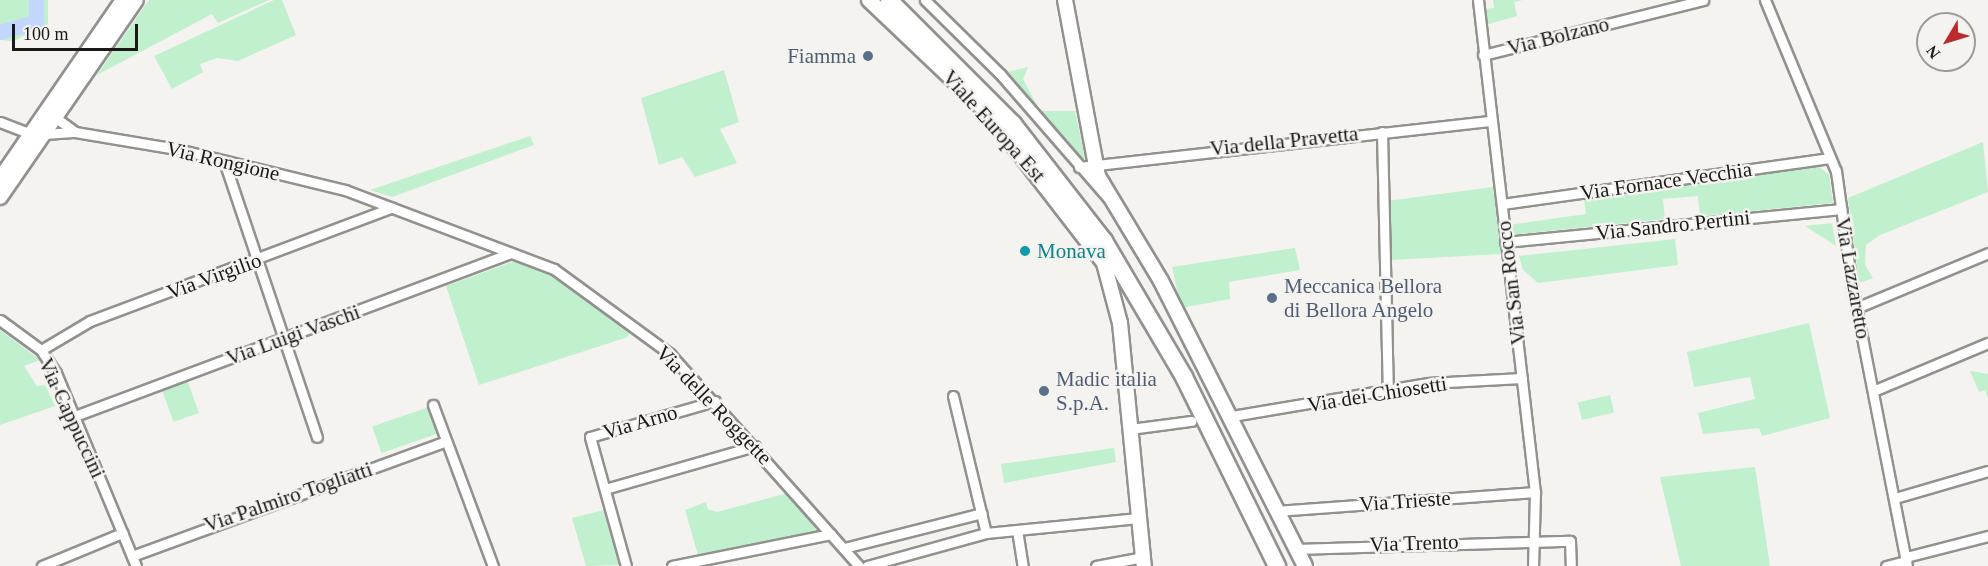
<!DOCTYPE html>
<style>
body{margin:0}
#map{position:relative;width:1988px;height:566px;overflow:hidden;background:#f4f3ef;font-family:"Times New Roman",serif}
div>[style]{position:absolute}
[style*='--x']{left:calc(var(--x)*1px);top:calc(var(--y)*1px);width:calc(var(--w)*1px);rotate:calc(var(--a)*1deg)}
.green>*{inset:0;background:#c0f0cd;transform-origin:0 0}
.river>*{height:15px;margin:-7.5px;padding:0 7.5px;transform-origin:7.5px;border-radius:7.5px;background:#c3d7fe}
.roads{filter:drop-shadow(2px 0 #92918d) drop-shadow(-2px 0 #92918d) drop-shadow(0 2px #92918d) drop-shadow(0 -2px #92918d)}
.street>*{height:9px;margin:-4.5px;padding:0 4.5px;transform-origin:4.5px;border-radius:4.5px;background:#fff}
.secondary>*{height:14px;margin:-7px;padding:0 7px;transform-origin:7px;border-radius:7px;background:#fff}
.highway>*{height:16px;margin:-8px;padding:0 8px;transform-origin:8px;border-radius:8px;background:#fff}
.dots>*{width:16px;height:16px;translate:-50% -50%;box-sizing:border-box;border:3px solid #f4f3ef;border-radius:50%}
span{translate:-50% -50%;white-space:nowrap;text-align:center;line-height:1.15;-webkit-text-stroke:5px #f4f3ef;paint-order:stroke}
.street-label{font-size:21px;color:#1a1918}
.service-label{font-size:21px;color:#4e5e75}
.right{translate:-100% -50%;text-align:right}
.left{translate:0 -50%;text-align:left}
.culture-label{font-size:21px;color:#0d838f}
.north{position:absolute;left:1916px;top:12px;width:60px;height:60px;box-sizing:border-box;background:#f4f3ef;border:2px solid #9d9c99;border-radius:50%;rotate:232deg;font-size:16px;font-weight:700;line-height:24px;text-align:center;color:#1a1918}
.north::after{content:'';display:block;margin:auto;width:21px;height:27px;background:#ba2a2f;clip-path:polygon(50% 0,100% 100%,50% 72%,0 100%)}
.scale{position:absolute;left:12px;top:24px;width:126px;height:27px;box-sizing:border-box;border:3px solid #1a1918;border-top:0;padding-left:8px;font-size:18px;line-height:21px;white-space:nowrap;color:#1a1918;-webkit-text-stroke:4px #f4f3ef;paint-order:stroke}
</style>
<div id="map">
<div class="green">
<div style="clip-path:polygon(0 0,48px 0,48px 24px,13px 41px,0 40px)"></div>
<div style="clip-path:polygon(149px 0,269px 0,218px 23px,212px 14px,97px 75px)"></div>
<div style="clip-path:polygon(274px 0,282px 0,296px 35px,238px 61px,217px 58px,200px 64px,203px 72px,172px 89px,154px 56px)"></div>
<div style="clip-path:polygon(1493px 0,1523px 0,1514px 2px,1517px 16px,1485px 25px,1483px 9px,1494px 8px)"></div>
<div style="clip-path:polygon(1028px 67px,1023px 79px,1040px 111px,1075px 111px,1085px 158px,1080px 161px,1008px 72px)"></div>
<div style="clip-path:polygon(724px 70px,739px 122px,720px 129px,737px 163px,695px 177px,682px 157px,659px 165px,641px 98px)"></div>
<div style="clip-path:polygon(530px 136px,534px 145px,392px 197px,370px 190px)"></div>
<div style="clip-path:polygon(1983px 142px,1988px 192px,1880px 235px,1866px 245px,1865px 265px,1873px 278px,1859px 283px,1848px 198px)"></div>
<div style="clip-path:polygon(1817px 165px,1829px 175px,1833px 203px,1700px 216px,1698px 196px,1663px 199px,1665px 219px,1510px 235px,1508px 225px,1586px 214px,1584px 199px)"></div>
<div style="clip-path:polygon(1493px 187px,1501px 254px,1390px 260px,1387px 201px)"></div>
<div style="clip-path:polygon(1832px 223px,1836px 246px,1805px 226px)"></div>
<div style="clip-path:polygon(1675px 239px,1678px 265px,1538px 283px,1523px 270px,1519px 256px)"></div>
<div style="clip-path:polygon(1295px 248px,1300px 270px,1229px 282px,1230px 299px,1181px 308px,1172px 267px)"></div>
<div style="clip-path:polygon(515px 261px,553px 275px,629px 329px,628px 337px,479px 385px,446px 286px)"></div>
<div style="clip-path:polygon(1809px 323px,1830px 418px,1762px 436px,1759px 428px,1703px 434px,1698px 413px,1755px 399px,1750px 377px,1694px 387px,1687px 352px)"></div>
<div style="clip-path:polygon(0 330px,40px 360px,24px 366px,37px 386px,45px 385px,55px 406px,0 425px)"></div>
<div style="clip-path:polygon(1970px 371px,1988px 374px,1988px 399px,1985px 390px,1979px 392px)"></div>
<div style="left:187px;top:380px;width:35px;height:27px;rotate:70deg"></div>
<div style="left:1610px;top:395px;width:18px;height:33px;rotate:77deg"></div>
<div style="left:429px;top:407px;width:28px;height:60px;rotate:71deg"></div>
<div style="clip-path:polygon(1114px 448px,1116px 462px,1004px 483px,1001px 464px)"></div>
<div style="clip-path:polygon(1755px 467px,1770px 566px,1681px 566px,1660px 477px)"></div>
<div style="clip-path:polygon(788px 493px,817px 531px,698px 555px,685px 510px,706px 502px,708px 509px,717px 512px)"></div>
<div style="clip-path:polygon(604px 510px,621px 565px,586px 566px,572px 518px)"></div>
</div>
<div class="river">
<div style="--x:0;--y:32;--w:37;--a:-16"></div>
<div style="--x:36;--y:22;--w:22;--a:-90"></div>
</div>
<div class="roads">
<div class="street">
<div style="--x:925;--y:0;--w:107;--a:44.6"></div>
<div style="--x:1001;--y:75;--w:162;--a:49"></div>
<div style="--x:1478;--y:0;--w:495;--a:83.4"></div>
<div style="--x:1535;--y:492;--w:74;--a:91.5"></div>
<div style="--x:1765;--y:0;--w:185;--a:67.5"></div>
<div style="--x:1836;--y:171;--w:116;--a:82.1"></div>
<div style="--x:1852;--y:286;--w:285;--a:78.9"></div>
<div style="--x:1483;--y:55;--w:227;--a:-14"></div>
<div style="--x:56;--y:118;--w:24;--a:36"></div>
<div style="--x:75;--y:132;--w:103;--a:9.5"></div>
<div style="--x:177;--y:149;--w:173;--a:13.7"></div>
<div style="--x:345;--y:190;--w:223;--a:20.7"></div>
<div style="--x:554;--y:269;--w:144;--a:36.2"></div>
<div style="--x:670;--y:354;--w:284;--a:48.3"></div>
<div style="--x:0;--y:122;--w:34;--a:21"></div>
<div style="--x:1382;--y:132;--w:257;--a:88.7"></div>
<div style="--x:45;--y:134;--w:28;--a:-4"></div>
<div style="--x:224;--y:161;--w:291;--a:71.4"></div>
<div style="--x:1079;--y:167;--w:415;--a:-6.4"></div>
<div style="--x:1502;--y:204;--w:331;--a:-8"></div>
<div style="--x:1505;--y:242;--w:338;--a:-5.6"></div>
<div style="--x:1856;--y:308;--w:143;--a:-22.6"></div>
<div style="--x:0;--y:320;--w:51;--a:36.2"></div>
<div style="--x:41;--y:350;--w:27;--a:57"></div>
<div style="--x:56;--y:373;--w:209;--a:67.5"></div>
<div style="--x:41;--y:350;--w:57;--a:-30.6"></div>
<div style="--x:90;--y:321;--w:322;--a:-20.6"></div>
<div style="--x:1873;--y:391;--w:125;--a:-22.7"></div>
<div style="--x:953;--y:396;--w:141;--a:76.5"></div>
<div style="--x:433;--y:405;--w:172;--a:69.6"></div>
<div style="--x:75;--y:416;--w:465;--a:-20.5"></div>
<div style="--x:1232;--y:416;--w:199;--a:-9.6"></div>
<div style="--x:1428;--y:383;--w:94;--a:-3"></div>
<div style="--x:1130;--y:429;--w:62;--a:-7.5"></div>
<div style="--x:605;--y:489;--w:156;--a:-16"></div>
<div style="--x:1895;--y:498;--w:97;--a:-16.2"></div>
<div style="--x:1276;--y:511;--w:260;--a:-4.2"></div>
<div style="--x:1017;--y:530;--w:36;--a:81"></div>
<div style="--x:844;--y:548;--w:142;--a:-14.2"></div>
<div style="--x:1295;--y:549;--w:275;--a:-1.7"></div>
<div style="--x:1570;--y:541;--w:25;--a:88"></div>
<div style="--x:132;--y:556;--w:334;--a:-20.1"></div>
<div style="--x:1906;--y:557;--w:85;--a:-14.4"></div>
<div style="--x:42;--y:566;--w:87;--a:-22.4"></div>
<div style="--x:626;--y:566;--w:134;--a:-105.6"></div>
<div style="--x:590;--y:437;--w:130;--a:-16.1"></div>
<div style="--x:672;--y:566;--w:162;--a:-11.4"></div>
<div style="--x:867;--y:566;--w:123;--a:-15.5"></div>
<div style="--x:986;--y:533;--w:153;--a:-5.6"></div>
<div style="--x:1096;--y:566;--w:48;--a:-10.8"></div>
<div style="--x:1886;--y:566;--w:21;--a:-14"></div>
</div>
<div class="secondary">
<div style="--x:869;--y:0;--w:166;--a:43.5"></div>
<div style="--x:989;--y:114;--w:188;--a:52.3"></div>
<div style="--x:1104;--y:263;--w:62;--a:75.1"></div>
<div style="--x:1120;--y:323;--w:244;--a:84.4"></div>
<div style="--x:1065;--y:0;--w:179;--a:79.4"></div>
<div style="--x:1098;--y:176;--w:122;--a:59"></div>
<div style="--x:1161;--y:281;--w:319;--a:63.2"></div>
<div style="--x:0;--y:179;--w:217;--a:-55.5"></div>
<div style="--x:0;--y:197;--w:239;--a:-55.4"></div>
</div>
<div class="highway">
<div style="--x:889;--y:0;--w:175;--a:45"></div>
<div style="--x:1013;--y:124;--w:148;--a:52.1"></div>
<div style="--x:1104;--y:241;--w:158;--a:59.5"></div>
<div style="--x:1184;--y:377;--w:211;--a:63.8"></div>
</div>
</div>
<div class="dots">
<div style="left:868px;top:56px;background:#5c6f8a"></div>
<div style="left:1025px;top:251px;background:#0f9aa8"></div>
<div style="left:1272px;top:298px;background:#5c6f8a"></div>
<div style="left:1044px;top:391px;background:#5c6f8a"></div>
</div>
<div class="street-label">
<span style="left:1558px;top:36px;rotate:-14deg">Via Bolzano</span>
<span style="left:994px;top:126px;rotate:48deg">Viale Europa Est</span>
<span style="left:1284px;top:141px;rotate:-6deg">Via della Pravetta</span>
<span style="left:223px;top:161px;rotate:13deg">Via Rongione</span>
<span style="left:1666px;top:181px;rotate:-8deg">Via Fornace Vecchia</span>
<span style="left:1673px;top:225px;rotate:-6deg">Via Sandro Pertini</span>
<span style="left:214px;top:276px;rotate:-20deg">Via Virgilio</span>
<span style="left:1853px;top:278px;rotate:80deg">Via Lazzaretto</span>
<span style="left:1511px;top:283px;rotate:-97deg">Via San Rocco</span>
<span style="left:293px;top:335px;rotate:-20deg">Via Luigi Vaschi</span>
<span style="left:1377px;top:394px;rotate:-9deg">Via dei Chiosetti</span>
<span style="left:714px;top:405px;rotate:46deg">Via delle Roggette</span>
<span style="left:72px;top:418px;rotate:65deg">Via Cappuccini</span>
<span style="left:640px;top:422px;rotate:-16deg">Via Arno</span>
<span style="left:288px;top:497px;rotate:-19deg">Via Palmiro Togliatti</span>
<span style="left:1405px;top:501px;rotate:-4deg">Via Trieste</span>
<span style="left:1414px;top:543px;rotate:-2deg">Via Trento</span>
</div>
<div class="service-label">
<span class="right" style="left:856px;top:56px">Fiamma</span>
<span class="left" style="left:1284px;top:298px">Meccanica Bellora<br>di Bellora Angelo</span>
<span class="left" style="left:1056px;top:391px">Madic italia<br>S.p.A.</span>
</div>
<div class="culture-label">
<span class="left" style="left:1037px;top:251px">Monava</span>
</div>
<div class="north">N</div>
<div class="scale">100 m</div>
</div>
